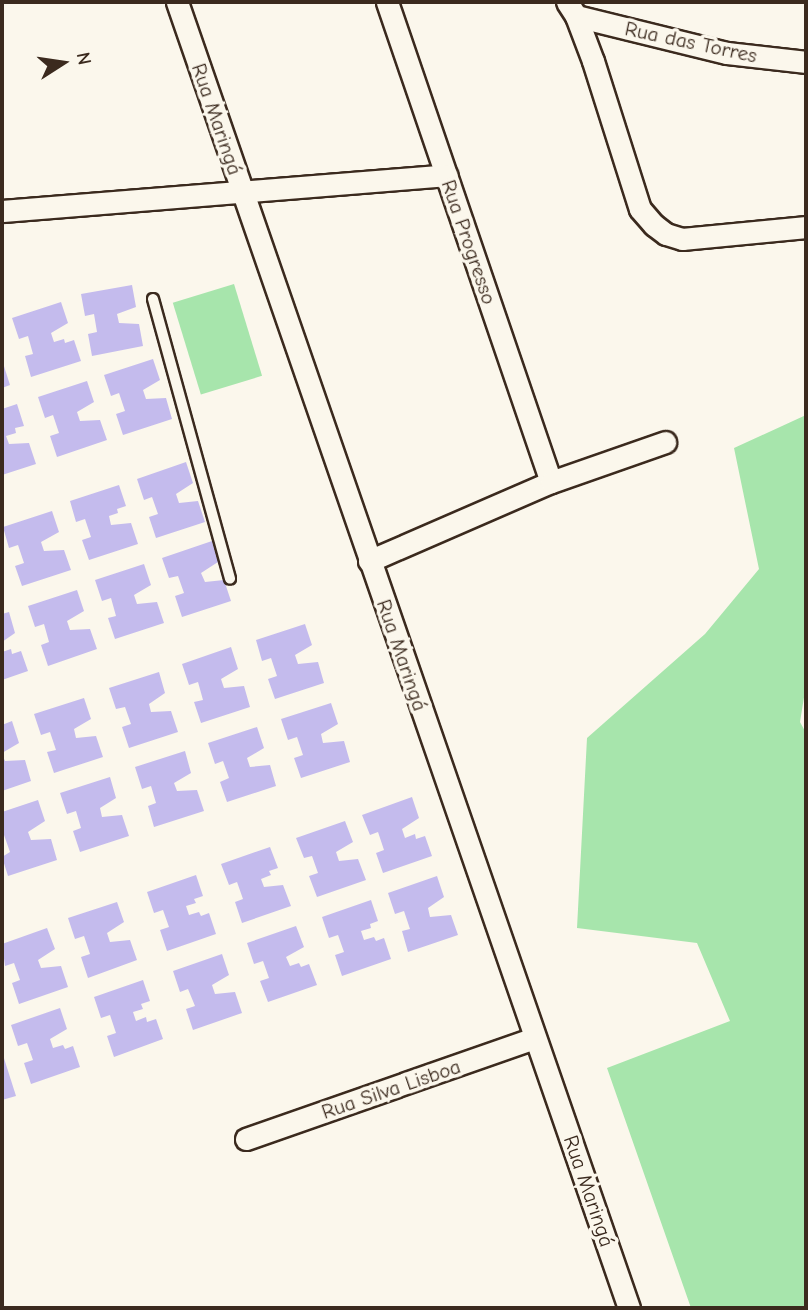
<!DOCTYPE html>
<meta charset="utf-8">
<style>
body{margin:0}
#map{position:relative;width:808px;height:1310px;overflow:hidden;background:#fbf7ec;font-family:"Comic Neue",sans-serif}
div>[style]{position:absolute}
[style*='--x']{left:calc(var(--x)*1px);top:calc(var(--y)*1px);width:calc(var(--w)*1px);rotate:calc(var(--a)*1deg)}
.green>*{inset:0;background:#a7e5ac;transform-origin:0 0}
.building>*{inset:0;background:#c4bbed}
.roads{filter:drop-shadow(2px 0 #3b2a1e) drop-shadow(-2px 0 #3b2a1e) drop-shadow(0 2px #3b2a1e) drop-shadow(0 -2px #3b2a1e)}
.service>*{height:10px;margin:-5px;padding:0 5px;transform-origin:5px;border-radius:5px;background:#fbf7ec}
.minor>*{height:21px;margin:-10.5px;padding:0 10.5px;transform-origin:10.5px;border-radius:10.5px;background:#fbf7ec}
span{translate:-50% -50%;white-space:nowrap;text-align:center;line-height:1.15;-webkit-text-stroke:7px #fbf7ec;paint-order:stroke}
.street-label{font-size:21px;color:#3b2a1e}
.frame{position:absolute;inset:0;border:4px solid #3b2a1e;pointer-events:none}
.north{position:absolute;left:28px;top:28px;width:70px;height:70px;-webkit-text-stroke:5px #fbf7ec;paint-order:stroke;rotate:78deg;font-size:19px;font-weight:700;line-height:28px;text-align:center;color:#3b2a1e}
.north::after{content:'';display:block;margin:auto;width:24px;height:32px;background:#3b2a1e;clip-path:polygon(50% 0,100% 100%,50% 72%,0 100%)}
</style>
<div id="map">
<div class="green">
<div style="left:234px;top:284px;width:96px;height:64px;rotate:73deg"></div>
<div style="clip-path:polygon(806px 415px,806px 685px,800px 722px,806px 733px,806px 1308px,691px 1308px,607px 1068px,730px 1021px,697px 943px,577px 928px,587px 738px,705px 634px,759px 569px,734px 448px)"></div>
</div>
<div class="building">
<div style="clip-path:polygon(132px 285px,136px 307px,117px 314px,119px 323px,139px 324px,143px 346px,92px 356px,88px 334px,97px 332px,94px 314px,85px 316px,81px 294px)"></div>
<div style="clip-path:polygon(61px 302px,68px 323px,51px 333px,54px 342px,64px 339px,65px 343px,74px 340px,81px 361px,31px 377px,25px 356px,33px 354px,28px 336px,19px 339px,12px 318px)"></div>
<div style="clip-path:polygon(153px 359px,160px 380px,143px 390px,146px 399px,166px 398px,172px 419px,123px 435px,116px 414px,125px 411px,119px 393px,111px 396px,104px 375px)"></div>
<div style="clip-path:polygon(2px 360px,10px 385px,2px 388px)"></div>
<div style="clip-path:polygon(87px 381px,94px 402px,77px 412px,80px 421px,100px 420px,107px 440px,57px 457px,50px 436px,59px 433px,53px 415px,45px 418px,38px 397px)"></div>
<div style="clip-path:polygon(17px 404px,24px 426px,15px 428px,16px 433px,6px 436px,9px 444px,29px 443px,36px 464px,2px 475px,2px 409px)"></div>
<div style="clip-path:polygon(186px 462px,193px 483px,176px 494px,179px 503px,198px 501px,205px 522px,156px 538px,149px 517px,158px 514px,152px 497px,144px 500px,137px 479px)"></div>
<div style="clip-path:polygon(119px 485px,126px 506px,117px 509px,118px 513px,109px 516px,111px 525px,131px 523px,138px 544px,89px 560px,82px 540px,91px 537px,85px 519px,76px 522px,70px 501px)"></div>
<div style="clip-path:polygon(52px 511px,59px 532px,41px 542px,44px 551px,64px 550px,71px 570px,22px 586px,15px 566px,24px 563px,18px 545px,9px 548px,3px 527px)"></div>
<div style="clip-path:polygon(212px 541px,218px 562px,201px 573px,205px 582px,224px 580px,231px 601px,182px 617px,175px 596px,184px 593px,178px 576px,169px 578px,162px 558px)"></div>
<div style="clip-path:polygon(144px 564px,151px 585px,134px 595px,137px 604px,157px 602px,164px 623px,115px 639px,108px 618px,116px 616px,111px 598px,102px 601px,95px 580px)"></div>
<div style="clip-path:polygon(77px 590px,84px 611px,67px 621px,70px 630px,90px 629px,97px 649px,48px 666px,41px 645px,49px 642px,44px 624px,35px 627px,28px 606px)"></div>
<div style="clip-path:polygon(9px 612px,15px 633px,2px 642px,2px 614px)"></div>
<div style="clip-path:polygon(305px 624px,312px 645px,295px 655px,298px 664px,318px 662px,324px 683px,275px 699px,268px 679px,277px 676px,271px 658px,262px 661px,256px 640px)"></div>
<div style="clip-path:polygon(231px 647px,238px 669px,221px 679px,224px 688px,244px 686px,250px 707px,201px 723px,194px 702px,203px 700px,198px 682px,189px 685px,182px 664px)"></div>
<div style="clip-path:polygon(11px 649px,12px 654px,21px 651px,28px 671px,2px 680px,2px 652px)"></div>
<div style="clip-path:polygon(159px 672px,165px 693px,149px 704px,151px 712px,171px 711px,178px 732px,129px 748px,122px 727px,131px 724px,125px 707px,116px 709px,109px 688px)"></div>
<div style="clip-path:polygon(84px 698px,91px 719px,74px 729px,76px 738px,96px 736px,103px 757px,54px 773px,47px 752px,56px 750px,50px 732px,41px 735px,34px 714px)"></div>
<div style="clip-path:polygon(331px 703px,338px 724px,321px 734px,323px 743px,344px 741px,350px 762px,301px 778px,294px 758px,303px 755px,297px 737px,288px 740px,281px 719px)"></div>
<div style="clip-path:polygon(12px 721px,19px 743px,2px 753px,2px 725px)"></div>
<div style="clip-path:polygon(257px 727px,264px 748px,247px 758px,250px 767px,270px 765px,276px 786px,227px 802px,220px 782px,229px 778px,223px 761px,215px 764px,208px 743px)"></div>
<div style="clip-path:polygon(185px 751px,191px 773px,174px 783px,177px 791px,197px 790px,204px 811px,154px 827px,148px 806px,156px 803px,151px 786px,142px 789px,135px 767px)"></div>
<div style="clip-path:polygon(2px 754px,5px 761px,25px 760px,31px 781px,2px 791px)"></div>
<div style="clip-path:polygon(110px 777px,116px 798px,100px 808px,102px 817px,122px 815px,129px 836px,80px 852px,73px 831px,81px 828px,76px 811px,67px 814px,60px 793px)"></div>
<div style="clip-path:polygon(412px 797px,419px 818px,402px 829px,405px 838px,415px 834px,416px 839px,425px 836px,432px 856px,383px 873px,376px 853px,384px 850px,378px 832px,370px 835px,362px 815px)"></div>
<div style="clip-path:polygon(38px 800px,45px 821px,28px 832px,31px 840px,51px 839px,57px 860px,8px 876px,2px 857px,10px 852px,4px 835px,2px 835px,2px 812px)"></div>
<div style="clip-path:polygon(345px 821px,353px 842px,336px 852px,339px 861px,358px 859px,366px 880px,317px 897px,309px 876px,318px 873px,312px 856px,304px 858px,296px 838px)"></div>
<div style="clip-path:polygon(270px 847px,278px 868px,269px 871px,271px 875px,261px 879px,264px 887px,283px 885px,291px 906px,242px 923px,235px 902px,243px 899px,237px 882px,229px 885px,221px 864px)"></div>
<div style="clip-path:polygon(196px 875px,203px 896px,194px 899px,196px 903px,186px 906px,189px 915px,199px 912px,201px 916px,209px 913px,216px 934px,167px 951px,160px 930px,169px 927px,163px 910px,154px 913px,147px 892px)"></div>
<div style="clip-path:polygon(437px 876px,444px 897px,428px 908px,430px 917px,451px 915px,458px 935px,408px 952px,402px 931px,410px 929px,404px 911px,395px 914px,388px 893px)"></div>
<div style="clip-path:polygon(371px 900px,378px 921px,370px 924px,371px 928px,361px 931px,364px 940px,374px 937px,376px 941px,384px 938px,391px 959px,342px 976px,335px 955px,344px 952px,338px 935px,329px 938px,322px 917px)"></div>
<div style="clip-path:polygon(117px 902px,124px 922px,107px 933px,110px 942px,130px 940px,137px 960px,88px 978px,81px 957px,90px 954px,84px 936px,75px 939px,68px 918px)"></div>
<div style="clip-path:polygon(296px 926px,304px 947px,286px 957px,290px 966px,299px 963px,301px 967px,309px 964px,317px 985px,268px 1002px,260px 981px,269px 978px,263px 961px,254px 964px,247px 943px)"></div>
<div style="clip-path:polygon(47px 928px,55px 949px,38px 960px,41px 968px,61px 966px,68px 987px,19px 1004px,12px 983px,20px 980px,14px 963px,5px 966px,2px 944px)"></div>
<div style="clip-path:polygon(222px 954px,229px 975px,212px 985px,215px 994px,235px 992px,242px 1013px,193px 1030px,186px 1009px,195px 1006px,188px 989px,180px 992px,173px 971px)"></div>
<div style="clip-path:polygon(143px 980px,150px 1001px,141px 1004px,143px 1009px,133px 1012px,136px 1021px,146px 1017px,147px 1022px,156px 1019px,163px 1039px,114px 1057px,107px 1036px,116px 1033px,110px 1015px,101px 1018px,94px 997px)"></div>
<div style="clip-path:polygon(60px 1008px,67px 1029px,50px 1039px,53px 1048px,63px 1045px,65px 1049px,73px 1046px,80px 1067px,31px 1084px,24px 1063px,33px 1060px,27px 1043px,18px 1046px,11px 1025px)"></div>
<div style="clip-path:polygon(2px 1052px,16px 1096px,2px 1100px)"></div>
</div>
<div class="roads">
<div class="service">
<div style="--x:153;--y:299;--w:290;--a:74.6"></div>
</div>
<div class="minor">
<div style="--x:177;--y:2;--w:1382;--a:70.91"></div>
<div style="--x:387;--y:2;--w:507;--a:71.14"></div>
<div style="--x:567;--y:2;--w:17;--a:57"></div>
<div style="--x:576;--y:16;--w:48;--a:69.3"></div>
<div style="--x:593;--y:61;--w:155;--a:72.4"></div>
<div style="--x:640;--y:209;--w:21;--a:49"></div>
<div style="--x:654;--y:225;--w:15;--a:37"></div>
<div style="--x:666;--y:234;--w:17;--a:17"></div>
<div style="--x:682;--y:239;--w:125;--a:-5.5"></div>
<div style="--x:576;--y:16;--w:155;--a:13.8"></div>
<div style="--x:727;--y:53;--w:80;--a:6.5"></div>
<div style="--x:2;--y:211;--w:446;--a:-4.6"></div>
<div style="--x:369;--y:561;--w:198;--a:-23.5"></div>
<div style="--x:551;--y:482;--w:121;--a:-19.3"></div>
<div style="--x:246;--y:1139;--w:306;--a:-19.3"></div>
</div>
</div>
<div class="street-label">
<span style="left:691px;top:42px;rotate:12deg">Rua das Torres</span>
<span style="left:217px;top:119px;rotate:71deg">Rua Maringá</span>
<span style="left:469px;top:242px;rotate:71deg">Rua Progresso</span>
<span style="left:402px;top:655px;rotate:71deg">Rua Maringá</span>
<span style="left:391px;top:1089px;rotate:-19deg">Rua Silva Lisboa</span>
<span style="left:589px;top:1191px;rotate:71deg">Rua Maringá</span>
</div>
<div class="frame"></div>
<div class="north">N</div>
</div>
